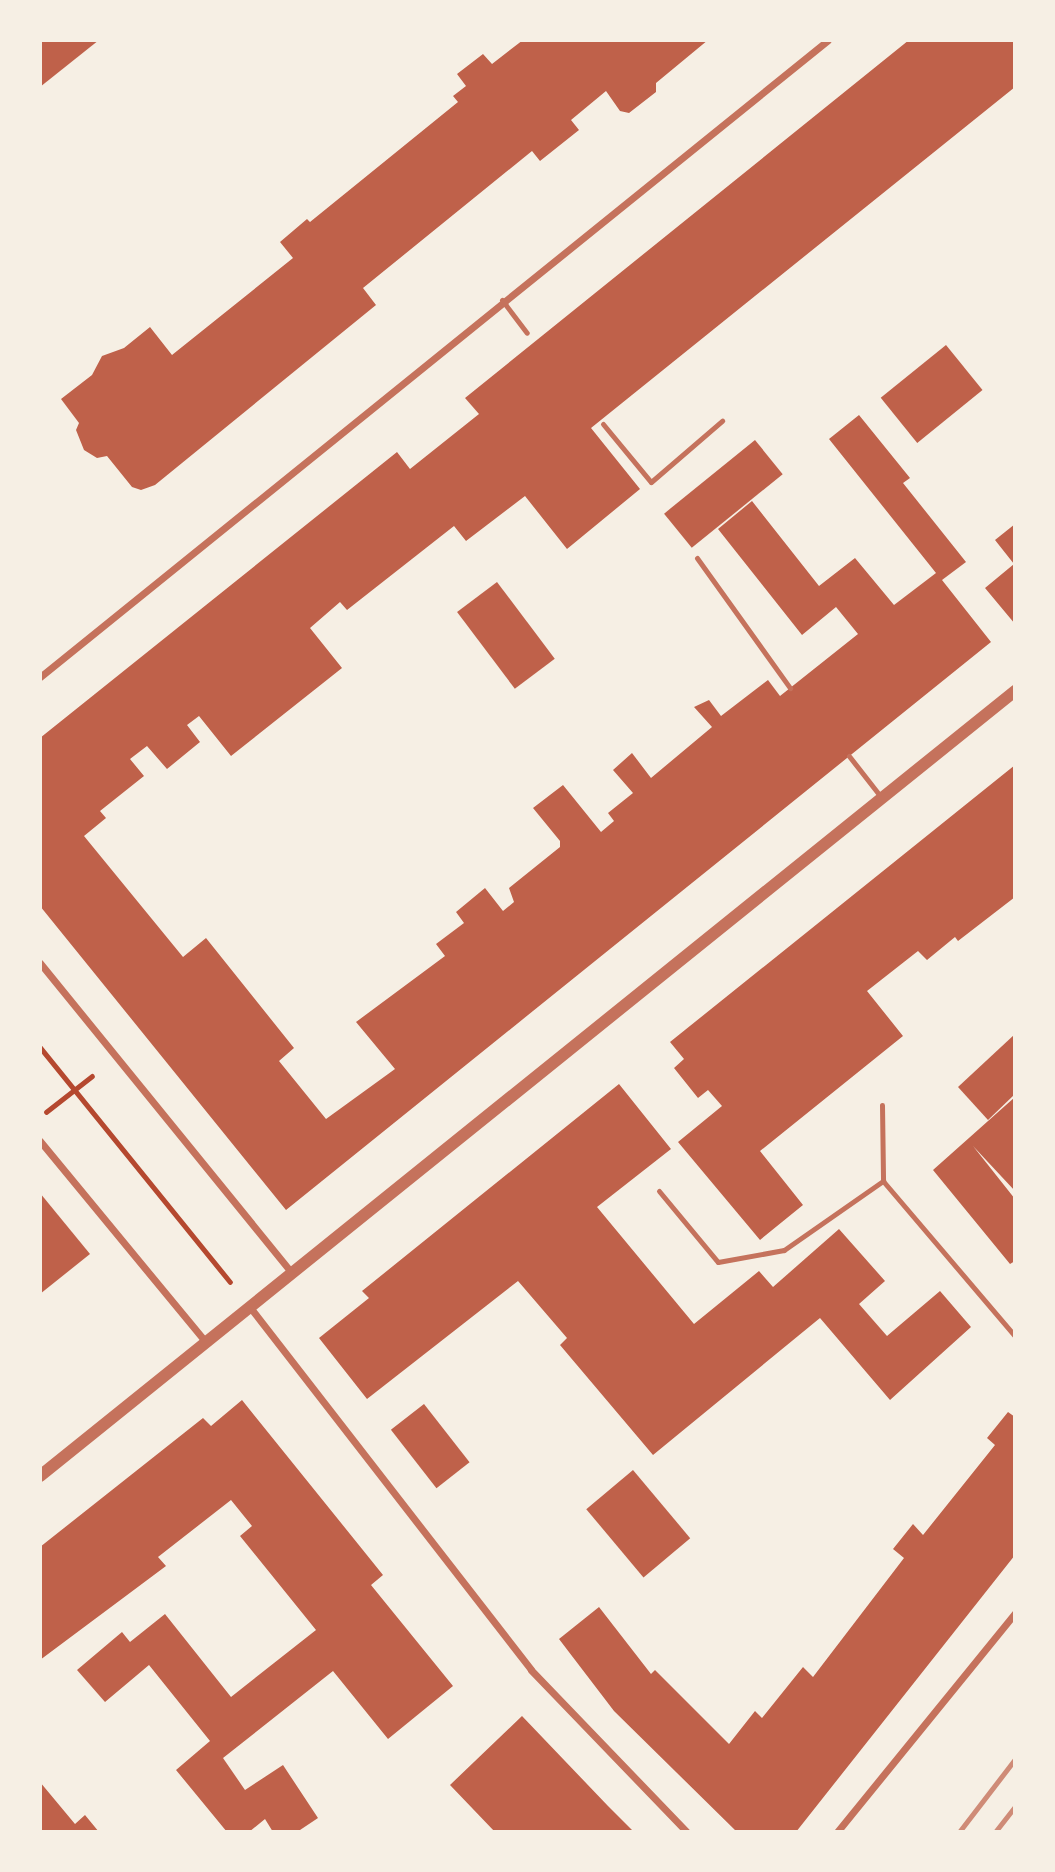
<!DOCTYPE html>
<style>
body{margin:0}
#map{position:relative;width:1055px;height:1872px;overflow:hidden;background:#f6efe4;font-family:"Times New Roman",serif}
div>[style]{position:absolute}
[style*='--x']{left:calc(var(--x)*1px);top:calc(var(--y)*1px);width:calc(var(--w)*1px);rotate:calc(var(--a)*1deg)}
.building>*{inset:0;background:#bf614a;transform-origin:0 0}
.path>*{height:4.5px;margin:-2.25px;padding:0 2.25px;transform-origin:2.25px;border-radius:2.25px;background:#b5482f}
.service>*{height:5px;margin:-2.5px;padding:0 2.5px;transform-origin:2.5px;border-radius:2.5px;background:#c5725c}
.minor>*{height:7px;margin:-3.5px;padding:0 3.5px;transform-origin:3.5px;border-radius:3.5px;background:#c5725c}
.tertiary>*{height:12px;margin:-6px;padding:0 6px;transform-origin:6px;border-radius:6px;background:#c5725c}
.rail>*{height:5px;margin:-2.5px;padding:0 2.5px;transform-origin:2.5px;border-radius:2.5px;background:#cf8b77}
span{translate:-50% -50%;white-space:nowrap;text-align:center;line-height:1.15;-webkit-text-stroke:5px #f6efe4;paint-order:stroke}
.frame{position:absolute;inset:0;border:42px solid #f6efe4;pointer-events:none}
</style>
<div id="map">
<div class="building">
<div style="clip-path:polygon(40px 40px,99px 40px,40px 87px)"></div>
<div style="clip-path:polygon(523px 40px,708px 40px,656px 83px,656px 92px,629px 113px,620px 111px,606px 91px,571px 120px,579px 130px,540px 161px,532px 151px,363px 288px,376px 305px,155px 485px,141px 490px,132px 487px,107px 456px,97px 458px,84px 450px,76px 430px,79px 423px,61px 399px,92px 375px,102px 356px,124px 348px,150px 327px,172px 355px,293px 258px,280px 242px,307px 219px,310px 222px,458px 102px,453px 96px,466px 86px,457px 74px,483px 54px,492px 64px)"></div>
<div style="clip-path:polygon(909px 40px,1015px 40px,1015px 87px,591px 428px,640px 489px,567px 549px,525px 496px,466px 541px,454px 526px,347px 610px,340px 602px,310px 628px,342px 668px,231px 756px,199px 716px,187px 725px,200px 742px,167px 769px,147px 746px,130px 759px,144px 776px,100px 811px,106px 818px,84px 836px,183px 957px,206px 938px,294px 1048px,279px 1061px,326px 1119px,395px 1069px,356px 1022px,445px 956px,436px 944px,464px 923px,456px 912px,485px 888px,503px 911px,514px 902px,509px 888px,560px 847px,560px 841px,533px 808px,563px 785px,601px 832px,614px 821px,608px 813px,633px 793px,613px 770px,632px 753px,651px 778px,712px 727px,694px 707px,709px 700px,721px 716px,768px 680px,780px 696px,858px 634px,836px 607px,802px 635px,718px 529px,752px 501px,819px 586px,855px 558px,894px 605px,936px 573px,829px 439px,859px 415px,910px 478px,903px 483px,966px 562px,942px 580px,991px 642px,286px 1210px,40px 906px,40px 738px,397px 452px,410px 469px,479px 414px,465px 398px)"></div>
<div style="left:946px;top:345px;width:58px;height:84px;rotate:51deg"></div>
<div style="left:755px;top:440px;width:44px;height:117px;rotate:51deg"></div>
<div style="clip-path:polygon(1015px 524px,1015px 624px,985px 588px,1014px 564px,995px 540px)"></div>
<div style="left:497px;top:582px;width:96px;height:50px;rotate:53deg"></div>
<div style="clip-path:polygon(1015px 765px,1015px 897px,958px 941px,955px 937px,927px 960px,918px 951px,867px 991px,903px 1036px,760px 1151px,803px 1205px,760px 1240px,678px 1142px,722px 1106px,708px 1090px,698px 1098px,674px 1068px,684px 1059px,670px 1042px)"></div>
<div style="clip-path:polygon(1015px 1034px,1015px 1094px,988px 1120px,958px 1087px)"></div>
<div style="clip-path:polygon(619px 1084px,671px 1149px,597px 1207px,694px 1324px,759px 1271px,773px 1287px,839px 1229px,885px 1281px,859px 1304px,887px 1336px,940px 1291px,971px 1327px,890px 1400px,820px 1318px,653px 1455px,560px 1345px,567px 1338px,518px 1281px,367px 1399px,319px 1338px,369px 1298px,362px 1291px)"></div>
<div style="clip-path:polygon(1015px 1097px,1015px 1191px,973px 1146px,1015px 1199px,1015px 1261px,1010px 1264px,933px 1170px)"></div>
<div style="clip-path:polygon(40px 1193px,90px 1254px,40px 1294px)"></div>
<div style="clip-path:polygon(242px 1400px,383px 1575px,371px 1585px,453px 1686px,388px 1739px,333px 1671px,223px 1758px,245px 1790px,283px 1765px,318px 1818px,297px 1832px,273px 1832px,265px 1819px,249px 1832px,227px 1832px,176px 1770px,210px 1741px,149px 1665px,105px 1702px,77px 1670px,122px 1632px,130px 1642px,165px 1614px,231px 1697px,316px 1630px,240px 1536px,252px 1526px,231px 1500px,158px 1557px,166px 1566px,40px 1660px,40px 1547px,203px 1418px,211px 1426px)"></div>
<div style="left:424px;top:1404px;width:74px;height:42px;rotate:52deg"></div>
<div style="clip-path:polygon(1008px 1412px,1015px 1417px,1015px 1555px,796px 1832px,737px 1832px,614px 1711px,559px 1639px,599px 1607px,651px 1674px,655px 1670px,729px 1744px,755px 1711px,762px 1718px,803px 1667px,813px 1677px,904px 1558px,893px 1549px,913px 1524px,923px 1535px,995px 1445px,987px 1438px)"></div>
<div style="left:633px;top:1470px;width:89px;height:61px;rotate:50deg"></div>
<div style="clip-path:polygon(522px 1716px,608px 1806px,634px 1832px,495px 1832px,450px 1785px)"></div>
<div style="clip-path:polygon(40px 1782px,75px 1824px,85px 1815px,99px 1832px,40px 1832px)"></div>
</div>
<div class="path">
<div style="--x:40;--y:1047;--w:302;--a:51"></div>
<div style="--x:46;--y:1112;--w:58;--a:-38"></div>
</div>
<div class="service">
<div style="--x:502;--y:300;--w:41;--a:52.9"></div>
<div style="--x:603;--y:424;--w:75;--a:50.4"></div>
<div style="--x:651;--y:482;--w:94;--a:-40.7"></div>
<div style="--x:697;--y:558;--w:160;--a:54.4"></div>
<div style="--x:849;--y:756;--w:52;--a:52"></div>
<div style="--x:882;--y:1105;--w:76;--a:89.2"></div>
<div style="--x:659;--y:1191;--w:92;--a:50.3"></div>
<div style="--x:718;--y:1262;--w:67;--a:-10.3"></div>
<div style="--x:784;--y:1250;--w:121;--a:-34.9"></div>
<div style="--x:883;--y:1181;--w:204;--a:49.6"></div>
</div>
<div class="minor">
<div style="--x:40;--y:677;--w:1013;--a:-38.95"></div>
<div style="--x:40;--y:963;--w:397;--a:50.9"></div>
<div style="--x:40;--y:1141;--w:259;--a:50.5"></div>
<div style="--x:249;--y:1306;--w:460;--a:52.2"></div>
<div style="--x:531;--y:1670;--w:225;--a:46.1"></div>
<div style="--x:837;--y:1832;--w:282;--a:-50.9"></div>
</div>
<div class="tertiary">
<div style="--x:40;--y:1476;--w:1252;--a:-38.84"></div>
</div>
<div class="rail">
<div style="--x:959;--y:1832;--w:92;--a:-52.5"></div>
<div style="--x:995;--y:1832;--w:33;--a:-52"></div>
</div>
<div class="frame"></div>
</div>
